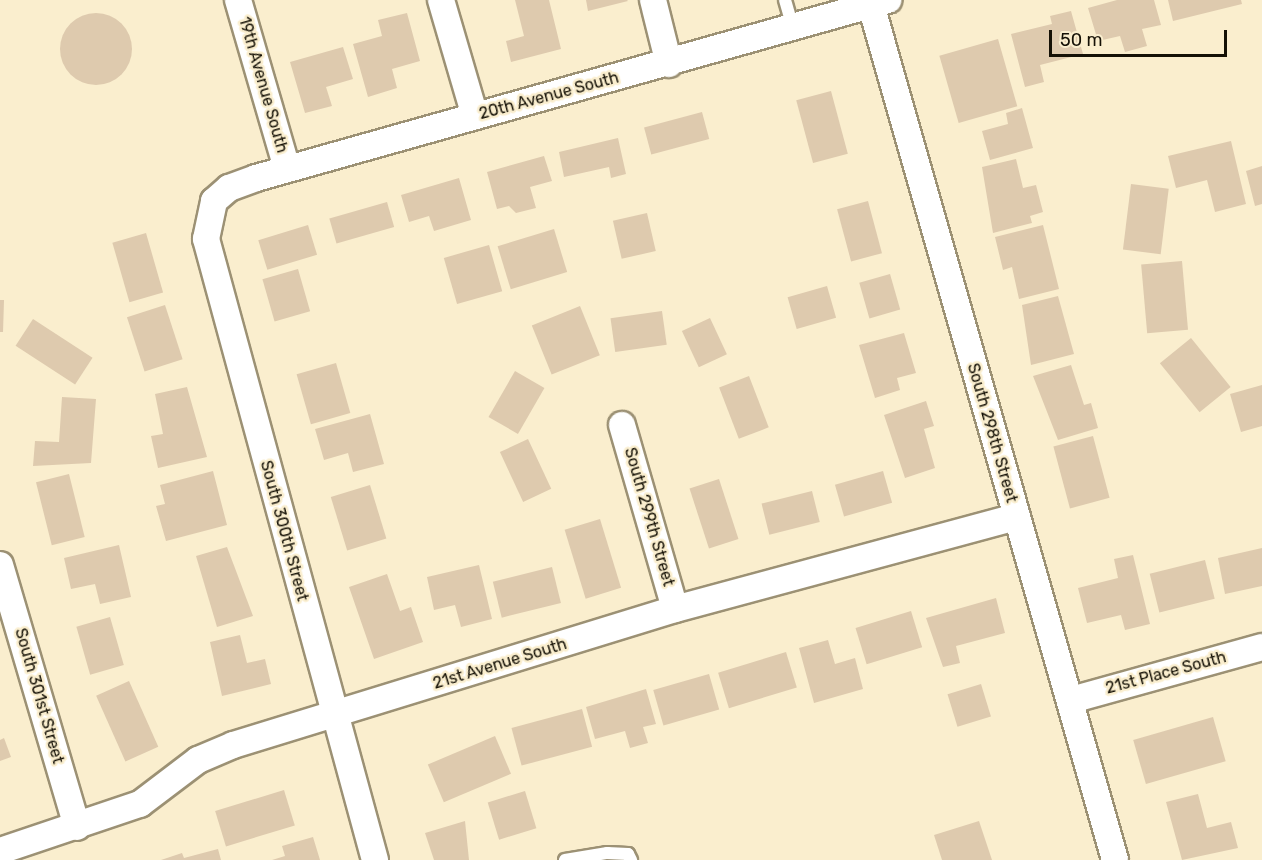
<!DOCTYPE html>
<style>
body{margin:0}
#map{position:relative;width:1262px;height:860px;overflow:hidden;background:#faeece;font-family:Rubik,sans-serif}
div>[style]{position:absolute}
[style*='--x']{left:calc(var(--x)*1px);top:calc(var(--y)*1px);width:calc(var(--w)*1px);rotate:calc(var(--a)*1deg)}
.building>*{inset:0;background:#decaae;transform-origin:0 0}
.round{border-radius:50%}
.roads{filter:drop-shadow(2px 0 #9c9174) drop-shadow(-2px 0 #9c9174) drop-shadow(0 2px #9c9174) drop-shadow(0 -2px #9c9174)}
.service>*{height:12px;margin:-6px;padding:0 6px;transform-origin:6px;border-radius:6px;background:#fff}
.minor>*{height:26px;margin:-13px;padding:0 13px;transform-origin:13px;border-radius:13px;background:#fff}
span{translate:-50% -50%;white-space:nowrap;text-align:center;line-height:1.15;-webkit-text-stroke:5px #faeece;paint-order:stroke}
.street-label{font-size:16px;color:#151106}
.scale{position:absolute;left:1049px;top:30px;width:178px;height:27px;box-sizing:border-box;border:3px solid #151106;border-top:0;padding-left:8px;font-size:18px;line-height:21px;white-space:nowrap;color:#151106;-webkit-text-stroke:4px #faeece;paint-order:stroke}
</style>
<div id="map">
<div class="building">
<div style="clip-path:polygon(515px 0,549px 0,561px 49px,511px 62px,506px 41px,524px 36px)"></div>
<div style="clip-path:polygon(586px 0,627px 0,628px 1px,588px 11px)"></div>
<div style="clip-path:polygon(1117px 0,1154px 0,1161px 25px,1142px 29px,1147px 46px,1125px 52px,1120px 36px,1098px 41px,1088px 8px)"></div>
<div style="clip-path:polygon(1168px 0,1241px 0,1242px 4px,1173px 21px)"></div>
<div style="clip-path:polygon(1071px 11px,1083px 54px,1040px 65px,1044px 82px,1025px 87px,1011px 34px,1052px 24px,1050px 16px)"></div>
<div class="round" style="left:60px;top:13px;width:72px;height:72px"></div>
<div style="clip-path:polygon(407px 13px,420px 61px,392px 69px,397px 88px,368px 97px,353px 44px,382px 36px,378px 20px)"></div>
<div style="left:998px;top:39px;width:70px;height:61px;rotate:74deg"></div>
<div style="clip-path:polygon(343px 47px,353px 79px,326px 87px,332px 106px,305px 113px,290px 62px)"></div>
<div style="left:831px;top:91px;width:65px;height:36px;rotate:75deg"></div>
<div style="clip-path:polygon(1022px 108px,1033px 148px,990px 160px,982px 131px,1008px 124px,1006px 113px)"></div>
<div style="left:702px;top:112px;width:28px;height:60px;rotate:75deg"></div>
<div style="clip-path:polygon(618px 138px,626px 174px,611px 178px,609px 167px,564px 177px,559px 152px)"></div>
<div style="clip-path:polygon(1231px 141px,1246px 204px,1215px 212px,1207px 180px,1176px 188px,1168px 156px)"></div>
<div style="clip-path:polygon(544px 156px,552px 181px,530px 187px,536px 208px,516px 213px,509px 206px,497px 209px,487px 172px)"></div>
<div style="clip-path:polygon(1016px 159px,1023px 188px,1036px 185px,1043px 212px,1030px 216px,1032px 223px,993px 233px,982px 167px)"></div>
<div style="clip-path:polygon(1262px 166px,1262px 204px,1255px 206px,1246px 171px)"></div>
<div style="clip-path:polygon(459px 178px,471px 220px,434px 231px,429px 216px,409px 222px,401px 195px)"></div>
<div style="left:1131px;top:184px;width:38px;height:66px;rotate:7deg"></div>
<div style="left:868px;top:201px;width:54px;height:32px;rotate:75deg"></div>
<div style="left:387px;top:202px;width:26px;height:60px;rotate:74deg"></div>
<div style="left:647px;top:213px;width:39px;height:35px;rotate:77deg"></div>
<div style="left:308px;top:225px;width:31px;height:52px;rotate:73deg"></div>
<div style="clip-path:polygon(1043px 225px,1059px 289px,1019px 299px,1012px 267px,1003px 270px,995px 237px)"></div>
<div style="left:554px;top:229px;width:45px;height:59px;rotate:73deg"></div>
<div style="left:146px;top:233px;width:62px;height:35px;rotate:74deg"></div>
<div style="left:489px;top:245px;width:48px;height:47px;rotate:74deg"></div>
<div style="left:1182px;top:261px;width:69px;height:41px;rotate:85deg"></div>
<div style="left:298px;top:269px;width:44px;height:37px;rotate:74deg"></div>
<div style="left:890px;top:274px;width:37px;height:32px;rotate:74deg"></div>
<div style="left:827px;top:286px;width:33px;height:41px;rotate:74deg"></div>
<div style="clip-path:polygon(1058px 296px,1074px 354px,1031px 365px,1022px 305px)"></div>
<div style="clip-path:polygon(0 300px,4px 300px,3px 332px,0 332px)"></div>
<div style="left:165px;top:305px;width:57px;height:40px;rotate:72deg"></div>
<div style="left:580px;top:306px;width:53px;height:52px;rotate:68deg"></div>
<div style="left:662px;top:311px;width:34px;height:52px;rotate:82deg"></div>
<div style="left:710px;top:318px;width:40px;height:31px;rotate:65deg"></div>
<div style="left:33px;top:319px;width:71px;height:32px;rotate:33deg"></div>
<div style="clip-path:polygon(904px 333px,916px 373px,897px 378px,900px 390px,875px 398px,859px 345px)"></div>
<div style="left:1191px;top:338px;width:63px;height:40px;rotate:51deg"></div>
<div style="left:336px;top:363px;width:52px;height:41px;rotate:74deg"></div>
<div style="clip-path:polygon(1071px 365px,1084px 405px,1091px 403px,1098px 428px,1058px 440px,1033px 376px)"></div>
<div style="left:515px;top:371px;width:34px;height:53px;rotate:30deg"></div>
<div style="left:749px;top:376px;width:55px;height:32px;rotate:69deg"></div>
<div style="clip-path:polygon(1262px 385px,1262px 426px,1241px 432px,1230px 394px)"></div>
<div style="clip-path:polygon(187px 387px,207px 457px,158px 468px,151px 436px,163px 434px,155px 394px)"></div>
<div style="clip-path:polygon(62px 397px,96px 399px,91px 463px,33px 466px,35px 441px,59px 442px)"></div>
<div style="clip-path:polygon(926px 401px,934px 426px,924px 429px,935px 468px,905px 478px,884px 415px)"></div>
<div style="clip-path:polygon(370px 414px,384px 464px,353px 472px,348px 453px,324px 460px,315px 429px)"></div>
<div style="left:1093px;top:436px;width:64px;height:41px;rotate:75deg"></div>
<div style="left:528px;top:439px;width:55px;height:31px;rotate:65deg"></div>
<div style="clip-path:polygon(213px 471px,227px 525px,166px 541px,156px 506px,165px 504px,160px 485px)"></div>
<div style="left:883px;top:471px;width:33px;height:50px;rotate:74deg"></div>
<div style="left:69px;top:474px;width:65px;height:34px;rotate:76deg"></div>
<div style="left:719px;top:479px;width:63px;height:31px;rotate:72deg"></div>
<div style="left:370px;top:485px;width:56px;height:41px;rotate:73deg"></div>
<div style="left:812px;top:491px;width:32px;height:52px;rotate:76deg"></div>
<div style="left:600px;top:519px;width:72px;height:37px;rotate:73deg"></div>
<div style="clip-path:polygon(119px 545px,131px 597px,100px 604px,95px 584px,71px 589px,64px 558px)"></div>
<div style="clip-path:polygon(227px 547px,253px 616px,217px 627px,196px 556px)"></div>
<div style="clip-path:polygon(1262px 548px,1262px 586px,1225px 594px,1218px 558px)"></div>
<div style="clip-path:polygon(1133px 555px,1150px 624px,1125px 630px,1121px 615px,1087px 623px,1078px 588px,1118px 578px,1114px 559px)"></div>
<div style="left:1205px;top:560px;width:40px;height:57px;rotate:76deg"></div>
<div style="clip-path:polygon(479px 565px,492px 619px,461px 627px,455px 605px,434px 610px,427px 577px)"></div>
<div style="left:552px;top:567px;width:37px;height:61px;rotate:76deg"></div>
<div style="clip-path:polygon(387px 574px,400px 611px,411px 607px,423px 642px,374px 659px,349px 587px)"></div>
<div style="clip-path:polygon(996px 598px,1005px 633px,956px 646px,960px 663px,943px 667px,926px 618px)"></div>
<div style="left:911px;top:611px;width:38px;height:58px;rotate:73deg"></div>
<div style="left:110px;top:617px;width:50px;height:35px;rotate:74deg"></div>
<div style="clip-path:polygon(240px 635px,247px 663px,265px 659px,271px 684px,222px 696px,210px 642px)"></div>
<div style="clip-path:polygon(828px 640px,835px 664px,855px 658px,863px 689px,814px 703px,799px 648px)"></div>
<div style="left:786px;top:652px;width:37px;height:71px;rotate:73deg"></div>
<div style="left:709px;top:674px;width:37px;height:58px;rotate:74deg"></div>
<div style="left:129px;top:681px;width:72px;height:36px;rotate:66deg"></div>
<div style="left:981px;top:684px;width:34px;height:35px;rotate:73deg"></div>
<div style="clip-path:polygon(646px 689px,656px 724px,643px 727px,648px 743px,630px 748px,625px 731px,595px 739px,586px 707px)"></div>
<div style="left:582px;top:709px;width:39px;height:73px;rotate:75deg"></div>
<div style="left:1213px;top:717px;width:46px;height:83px;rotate:74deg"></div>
<div style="left:495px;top:736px;width:41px;height:73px;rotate:67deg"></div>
<div style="clip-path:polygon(4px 738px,11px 757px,0 761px,0 740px)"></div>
<div style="left:284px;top:790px;width:37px;height:72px;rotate:73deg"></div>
<div style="left:525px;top:791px;width:39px;height:39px;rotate:73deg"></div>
<div style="clip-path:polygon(1198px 794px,1207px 828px,1231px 822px,1238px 848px,1182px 860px,1166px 802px)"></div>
<div style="clip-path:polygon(465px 821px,469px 860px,434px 860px,425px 833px)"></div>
<div style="clip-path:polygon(979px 821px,992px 860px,942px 860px,934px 835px)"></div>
<div style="clip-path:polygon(313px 837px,320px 860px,272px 860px,285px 856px,282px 846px)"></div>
<div style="clip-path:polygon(218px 849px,221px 860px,161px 860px,182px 853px,184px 858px)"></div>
</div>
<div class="roads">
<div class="service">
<div style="--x:785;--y:0;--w:29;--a:74"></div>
<div style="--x:565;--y:860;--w:43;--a:-9.5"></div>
<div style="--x:607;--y:853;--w:21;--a:3"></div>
<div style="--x:628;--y:854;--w:7;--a:63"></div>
</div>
<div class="minor">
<div style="--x:238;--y:0;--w:176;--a:73.8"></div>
<div style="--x:441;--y:0;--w:121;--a:73.7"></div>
<div style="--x:653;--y:0;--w:66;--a:76"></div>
<div style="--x:871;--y:5;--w:889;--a:74.07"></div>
<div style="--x:622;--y:425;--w:191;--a:73.9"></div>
<div style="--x:0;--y:565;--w:273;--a:73.6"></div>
<div style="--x:1071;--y:700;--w:198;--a:-15.5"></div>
<div style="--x:0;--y:851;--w:148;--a:-18.6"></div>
<div style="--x:140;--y:804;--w:73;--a:-37.2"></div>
<div style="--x:198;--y:760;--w:38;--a:-23"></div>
<div style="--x:233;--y:745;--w:462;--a:-17.1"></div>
<div style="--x:675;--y:609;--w:354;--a:-15.1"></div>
<div style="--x:375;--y:860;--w:644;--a:-105.22"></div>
<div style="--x:206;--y:239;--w:39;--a:-78"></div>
<div style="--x:214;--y:201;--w:20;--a:-41"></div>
<div style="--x:229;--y:188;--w:29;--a:-20"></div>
<div style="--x:256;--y:178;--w:657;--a:-15.73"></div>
</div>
</div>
<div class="street-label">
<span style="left:263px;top:85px;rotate:74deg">19th Avenue South</span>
<span style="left:549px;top:96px;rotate:-15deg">20th Avenue South</span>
<span style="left:992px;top:433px;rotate:74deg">South 298th Street</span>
<span style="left:649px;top:517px;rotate:74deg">South 299th Street</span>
<span style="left:284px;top:531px;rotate:75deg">South 300th Street</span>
<span style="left:500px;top:664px;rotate:-17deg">21st Avenue South</span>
<span style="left:1166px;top:673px;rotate:-15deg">21st Place South</span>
<span style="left:39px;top:696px;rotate:74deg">South 301st Street</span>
</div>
<div class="scale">50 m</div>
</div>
